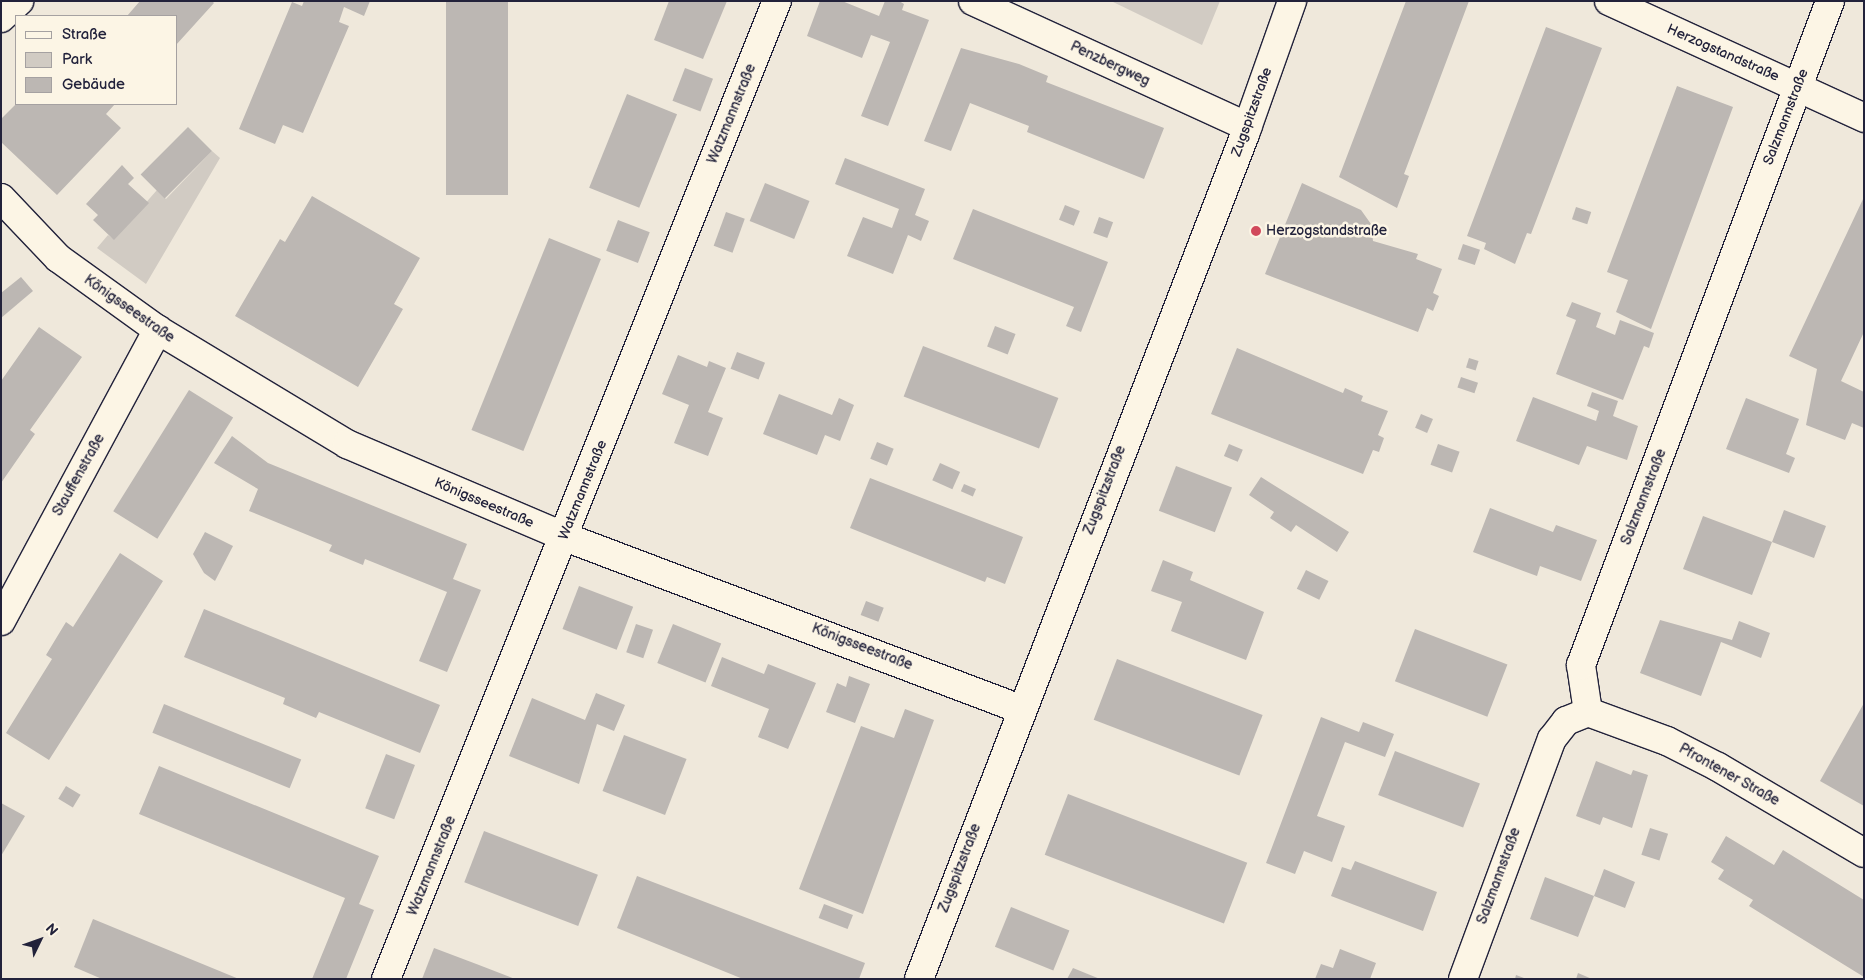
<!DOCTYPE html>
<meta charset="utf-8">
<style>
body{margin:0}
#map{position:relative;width:1865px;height:980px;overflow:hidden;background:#efe8db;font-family:"Balsamiq Sans",sans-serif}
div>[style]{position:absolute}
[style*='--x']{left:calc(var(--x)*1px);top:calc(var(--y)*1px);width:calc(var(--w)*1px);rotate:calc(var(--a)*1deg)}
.green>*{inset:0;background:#d1cbc3}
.building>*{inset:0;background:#bcb7b3;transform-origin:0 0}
.roads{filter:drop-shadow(1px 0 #22223b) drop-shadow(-1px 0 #22223b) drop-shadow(0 1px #22223b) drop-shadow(0 -1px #22223b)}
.minor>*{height:28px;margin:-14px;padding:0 14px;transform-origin:14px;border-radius:14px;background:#fcf5e5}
.dots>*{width:14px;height:14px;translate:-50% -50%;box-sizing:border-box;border:2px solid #fcf5e5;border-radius:50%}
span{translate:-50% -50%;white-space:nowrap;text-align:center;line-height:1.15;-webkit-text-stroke:5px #fcf5e5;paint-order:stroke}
.street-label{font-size:14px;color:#22223b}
.poi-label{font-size:14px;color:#22223b}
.left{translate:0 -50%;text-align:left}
.frame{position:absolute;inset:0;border:2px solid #22223b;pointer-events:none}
.legend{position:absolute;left:15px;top:15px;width:162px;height:90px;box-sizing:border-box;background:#fcf5e5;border:1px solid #a5a1a1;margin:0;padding:6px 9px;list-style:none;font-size:15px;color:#22223b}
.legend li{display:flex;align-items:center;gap:10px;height:25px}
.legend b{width:25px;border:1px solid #a5a1a1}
.north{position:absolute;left:15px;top:915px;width:50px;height:50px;-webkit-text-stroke:4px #fcf5e5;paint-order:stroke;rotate:48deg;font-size:14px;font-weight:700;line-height:20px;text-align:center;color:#22223b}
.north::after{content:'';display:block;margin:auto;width:18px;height:22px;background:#22223b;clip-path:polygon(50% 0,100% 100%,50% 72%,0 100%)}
</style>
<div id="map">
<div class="green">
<div style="clip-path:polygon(1111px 1px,1220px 1px,1202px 45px)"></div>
<div style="clip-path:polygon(212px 151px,220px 158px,146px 284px,97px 248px,108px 235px,114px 239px,157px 190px,166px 199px)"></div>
</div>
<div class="building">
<div style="clip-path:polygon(140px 1px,212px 1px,214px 3px,176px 45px,176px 16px,127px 16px)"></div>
<div style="clip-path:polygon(304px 1px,370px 1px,364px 16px,344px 7px,339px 22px,349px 26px,303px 133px,283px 125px,275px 144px,239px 129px,292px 2px,302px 6px)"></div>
<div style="left:446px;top:1px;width:62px;height:194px"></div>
<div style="clip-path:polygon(669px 1px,727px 1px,703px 59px,654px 40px)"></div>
<div style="clip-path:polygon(820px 1px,842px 1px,879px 16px,885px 1px,899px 1px,904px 4px,902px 10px,929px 20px,888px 126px,861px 116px,890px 42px,871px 35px,862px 58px,807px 36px)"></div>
<div style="clip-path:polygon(1406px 1px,1469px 1px,1404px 174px,1409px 176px,1397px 208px,1339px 177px)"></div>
<div style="clip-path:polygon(1546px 27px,1602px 48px,1531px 234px,1527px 233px,1515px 264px,1484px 249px,1486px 243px,1467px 236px)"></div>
<div style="clip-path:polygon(961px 48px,1019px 64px,1048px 76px,1046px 82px,1164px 128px,1144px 179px,1027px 132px,1029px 126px,970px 103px,951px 151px,924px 141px)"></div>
<div style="left:685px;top:68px;width:30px;height:35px;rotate:21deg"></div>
<div style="clip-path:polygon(1677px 86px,1733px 107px,1651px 329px,1616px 312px,1628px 280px,1607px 272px)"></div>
<div style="left:627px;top:94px;width:54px;height:101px;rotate:22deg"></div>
<div style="clip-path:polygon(16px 104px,115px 104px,106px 114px,121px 128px,57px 195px,1px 142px,1px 119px)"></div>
<div style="left:188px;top:127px;width:34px;height:67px;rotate:45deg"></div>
<div style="clip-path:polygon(845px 158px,925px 189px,915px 215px,929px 221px,921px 241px,908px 235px,893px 274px,847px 256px,863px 217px,892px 228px,899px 209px,835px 184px)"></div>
<div style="clip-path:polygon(122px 165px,134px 178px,128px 184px,149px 203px,114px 240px,93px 220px,98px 215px,86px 204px)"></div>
<div style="left:765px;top:183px;width:48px;height:41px;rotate:22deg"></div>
<div style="clip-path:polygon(1302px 183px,1361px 210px,1371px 224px,1373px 241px,1418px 254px,1416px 259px,1442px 269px,1433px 293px,1439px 296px,1433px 311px,1427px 308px,1418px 332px,1265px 274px)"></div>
<div style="clip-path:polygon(312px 196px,420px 258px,394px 304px,403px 309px,358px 387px,235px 316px,280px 239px,285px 242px)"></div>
<div style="clip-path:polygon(1864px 197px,1864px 332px,1841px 381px,1864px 392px,1864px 428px,1852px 423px,1845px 440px,1806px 425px,1817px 369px,1789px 356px)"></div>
<div style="left:1065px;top:205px;width:16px;height:16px;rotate:22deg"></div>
<div style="left:1576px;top:207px;width:16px;height:13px;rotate:18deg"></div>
<div style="clip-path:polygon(973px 209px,1108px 262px,1081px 332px,1066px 326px,1074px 307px,953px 259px)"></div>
<div style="left:726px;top:212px;width:20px;height:36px;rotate:20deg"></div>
<div style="left:1099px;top:217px;width:15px;height:17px;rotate:20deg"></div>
<div style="left:618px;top:220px;width:34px;height:33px;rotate:21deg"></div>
<div style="left:549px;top:238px;width:56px;height:207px;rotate:22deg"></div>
<div style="left:1463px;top:244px;width:18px;height:16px;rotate:19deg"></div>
<div style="clip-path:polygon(21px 277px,33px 291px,1px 318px,1px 293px)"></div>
<div style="clip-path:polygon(1572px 302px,1601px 313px,1596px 327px,1615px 335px,1620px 320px,1654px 333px,1649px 348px,1644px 346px,1623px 400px,1556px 374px,1576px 320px,1566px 316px)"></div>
<div style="left:995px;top:326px;width:22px;height:22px;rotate:21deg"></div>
<div style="clip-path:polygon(39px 327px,82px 357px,30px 430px,35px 434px,1px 483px,1px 381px)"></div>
<div style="left:923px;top:346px;width:145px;height:54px;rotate:21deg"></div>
<div style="clip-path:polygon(1237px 348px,1343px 393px,1345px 388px,1363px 396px,1361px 401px,1388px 411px,1378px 435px,1384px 438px,1379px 452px,1373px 450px,1363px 474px,1211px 414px)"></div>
<div style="left:737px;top:352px;width:30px;height:18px;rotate:21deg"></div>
<div style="clip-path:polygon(678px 355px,707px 367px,709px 361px,726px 368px,708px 412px,723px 418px,708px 456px,674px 443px,689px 405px,662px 394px)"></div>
<div style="left:1469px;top:358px;width:10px;height:10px;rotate:17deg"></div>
<div style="left:1461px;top:377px;width:18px;height:11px;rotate:19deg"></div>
<div style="left:189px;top:390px;width:52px;height:143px;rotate:32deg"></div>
<div style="clip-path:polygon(1592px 392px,1618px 401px,1613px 416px,1638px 426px,1627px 460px,1587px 446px,1579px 465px,1516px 441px,1533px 397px,1596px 421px,1599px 411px,1587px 406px)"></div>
<div style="clip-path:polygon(779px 394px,832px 415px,839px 398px,854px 405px,840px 441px,825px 435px,817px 455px,763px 434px)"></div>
<div style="clip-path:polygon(1746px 398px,1799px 419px,1786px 454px,1795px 458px,1789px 473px,1726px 449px)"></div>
<div style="left:1421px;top:414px;width:13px;height:15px;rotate:23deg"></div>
<div style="clip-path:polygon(232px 436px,268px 463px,467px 544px,453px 579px,481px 590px,447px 672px,419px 661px,447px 592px,365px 559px,363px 565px,329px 551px,332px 545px,249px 511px,258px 489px,214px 463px)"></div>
<div style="left:877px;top:442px;width:18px;height:18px;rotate:22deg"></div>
<div style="left:1229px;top:444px;width:15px;height:13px;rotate:23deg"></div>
<div style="left:1438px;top:444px;width:23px;height:22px;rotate:20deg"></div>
<div style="left:940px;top:463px;width:22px;height:19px;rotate:24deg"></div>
<div style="left:1176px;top:466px;width:60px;height:48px;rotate:21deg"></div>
<div style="clip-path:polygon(1261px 477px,1349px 532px,1337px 552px,1296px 525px,1291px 532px,1270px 518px,1274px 512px,1249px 495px)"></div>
<div style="clip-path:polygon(870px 478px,1023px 537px,1005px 584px,987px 577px,985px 582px,850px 528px)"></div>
<div style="left:964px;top:484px;width:13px;height:8px;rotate:23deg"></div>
<div style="clip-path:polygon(1490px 508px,1553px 532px,1556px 525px,1597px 540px,1581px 581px,1540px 566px,1537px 576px,1473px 552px)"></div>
<div style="clip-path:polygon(1784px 510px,1826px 526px,1814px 558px,1772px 542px,1752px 595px,1683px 569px,1703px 516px,1772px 542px)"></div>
<div style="clip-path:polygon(205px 532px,233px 546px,215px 581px,204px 573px,193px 554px)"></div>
<div style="clip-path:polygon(120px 553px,163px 581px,49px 760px,6px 733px,52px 659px,46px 655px,66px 622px,73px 627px)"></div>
<div style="clip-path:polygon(1163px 560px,1193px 572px,1190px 580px,1264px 612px,1246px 660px,1171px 631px,1182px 602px,1151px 591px)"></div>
<div style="left:1306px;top:570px;width:25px;height:21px;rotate:26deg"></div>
<div style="left:579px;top:586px;width:58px;height:46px;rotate:21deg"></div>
<div style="left:866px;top:601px;width:19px;height:15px;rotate:21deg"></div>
<div style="clip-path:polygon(204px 609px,440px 705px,420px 753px,319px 712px,316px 718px,283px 704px,285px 698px,184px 657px)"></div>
<div style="clip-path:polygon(1660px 620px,1732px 640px,1739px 621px,1770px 633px,1761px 658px,1721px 642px,1701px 696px,1640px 673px)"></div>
<div style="left:636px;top:624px;width:18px;height:30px;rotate:19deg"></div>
<div style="left:673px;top:624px;width:52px;height:42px;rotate:22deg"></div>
<div style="left:1415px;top:629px;width:99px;height:56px;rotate:21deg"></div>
<div style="clip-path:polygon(722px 657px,764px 674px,768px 664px,816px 683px,788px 749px,758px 737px,769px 709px,711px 686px)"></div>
<div style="left:1117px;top:659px;width:156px;height:65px;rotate:21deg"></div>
<div style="clip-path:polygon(849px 676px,870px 684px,855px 723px,826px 712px,837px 683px,846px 687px)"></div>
<div style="clip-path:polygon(596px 693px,625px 705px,614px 731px,597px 724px,579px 784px,509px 756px,532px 698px,585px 720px)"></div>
<div style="clip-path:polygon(1864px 703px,1864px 806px,1820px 781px)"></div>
<div style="left:164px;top:704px;width:148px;height:31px;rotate:22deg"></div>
<div style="clip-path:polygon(905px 709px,934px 720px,863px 914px,799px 889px,861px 726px,894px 738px)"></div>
<div style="clip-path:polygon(1321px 717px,1359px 732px,1363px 722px,1394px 734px,1385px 757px,1345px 742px,1317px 816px,1345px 826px,1332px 862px,1304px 851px,1295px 874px,1266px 863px)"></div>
<div style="left:624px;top:735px;width:67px;height:60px;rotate:21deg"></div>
<div style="left:1395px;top:751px;width:91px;height:47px;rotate:21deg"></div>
<div style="left:386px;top:754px;width:31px;height:58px;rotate:21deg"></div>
<div style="clip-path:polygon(1596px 761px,1631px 775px,1633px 770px,1648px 775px,1632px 828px,1603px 817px,1600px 825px,1576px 816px)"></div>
<div style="clip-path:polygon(159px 766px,379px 856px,359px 904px,374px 910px,346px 979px,312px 979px,345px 898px,139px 814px)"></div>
<div style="left:66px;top:786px;width:17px;height:15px;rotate:31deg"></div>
<div style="left:1068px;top:794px;width:192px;height:65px;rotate:21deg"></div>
<div style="clip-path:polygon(1px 803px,25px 816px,1px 856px)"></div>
<div style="left:1650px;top:828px;width:19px;height:28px;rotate:18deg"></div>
<div style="left:484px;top:831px;width:122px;height:55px;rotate:21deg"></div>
<div style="clip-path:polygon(1726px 836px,1774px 865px,1783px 850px,1864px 900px,1864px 977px,1749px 906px,1753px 900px,1718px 879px,1724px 870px,1711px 862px)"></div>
<div style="clip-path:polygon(1355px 861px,1437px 892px,1423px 931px,1331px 896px,1342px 867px,1351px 870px)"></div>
<div style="clip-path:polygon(1604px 869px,1635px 882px,1625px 908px,1594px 896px,1578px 937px,1530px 919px,1545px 877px,1594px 896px)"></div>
<div style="clip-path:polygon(637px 876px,865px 963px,859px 979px,743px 979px,617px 928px)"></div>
<div style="left:824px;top:904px;width:31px;height:15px;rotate:21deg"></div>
<div style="left:1011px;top:907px;width:63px;height:43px;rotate:22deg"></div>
<div style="clip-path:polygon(93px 919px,239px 979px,102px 979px,74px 967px)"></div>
<div style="clip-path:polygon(434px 948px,479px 965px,515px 979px,422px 979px)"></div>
<div style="clip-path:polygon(1340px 949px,1376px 963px,1370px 979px,1315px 979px,1321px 964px,1333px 968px)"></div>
<div style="clip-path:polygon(1073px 968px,1100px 979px,1067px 979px)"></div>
<div style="clip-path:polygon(1578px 973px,1592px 979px,1576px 979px)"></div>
<div style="clip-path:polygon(1516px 975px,1527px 979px,1515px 979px)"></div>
</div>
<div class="roads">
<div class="minor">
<div style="--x:973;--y:1;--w:302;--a:24.6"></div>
<div style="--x:1609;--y:1;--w:281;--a:24.6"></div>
<div style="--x:1;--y:18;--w:25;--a:-43"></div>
<div style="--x:1;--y:198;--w:83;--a:46.5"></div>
<div style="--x:58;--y:258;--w:123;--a:35.8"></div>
<div style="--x:158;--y:330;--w:221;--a:31.1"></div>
<div style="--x:347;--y:444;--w:237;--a:23.1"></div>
<div style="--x:565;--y:537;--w:487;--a:20.7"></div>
<div style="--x:1;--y:621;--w:331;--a:-61.7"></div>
<div style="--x:1588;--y:712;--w:84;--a:20.2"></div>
<div style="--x:1667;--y:741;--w:57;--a:27"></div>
<div style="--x:1718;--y:767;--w:169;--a:30.5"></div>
<div style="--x:386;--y:979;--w:1053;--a:-68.21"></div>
<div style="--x:919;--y:979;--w:906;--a:-68.9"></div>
<div style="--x:1245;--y:134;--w:141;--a:-70.5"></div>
<div style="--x:1463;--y:979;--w:256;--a:-69.7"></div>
<div style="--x:1552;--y:739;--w:23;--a:-52"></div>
<div style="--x:1566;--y:721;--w:24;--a:-22"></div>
<div style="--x:1588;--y:712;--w:48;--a:-98.5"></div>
<div style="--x:1581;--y:665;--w:709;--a:-69.44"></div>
</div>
</div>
<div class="dots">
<div style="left:1256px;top:231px;background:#d1495b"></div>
</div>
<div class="street-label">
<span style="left:1723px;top:53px;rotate:24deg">Herzogstandstraße</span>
<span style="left:1110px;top:64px;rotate:25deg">Penzbergweg</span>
<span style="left:1252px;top:112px;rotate:-70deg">Zugspitzstraße</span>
<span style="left:732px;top:114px;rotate:-68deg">Watzmannstraße</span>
<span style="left:1786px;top:117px;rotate:-69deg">Salzmannstraße</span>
<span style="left:129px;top:309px;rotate:35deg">Königsseestraße</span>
<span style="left:79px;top:475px;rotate:-61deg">Stauffenstraße</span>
<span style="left:583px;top:490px;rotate:-68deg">Watzmannstraße</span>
<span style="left:1105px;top:490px;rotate:-69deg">Zugspitzstraße</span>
<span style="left:1644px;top:497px;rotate:-69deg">Salzmannstraße</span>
<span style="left:484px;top:503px;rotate:23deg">Königsseestraße</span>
<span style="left:862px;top:647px;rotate:21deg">Königsseestraße</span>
<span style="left:1729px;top:775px;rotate:29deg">Pfrontener Straße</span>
<span style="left:432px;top:866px;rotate:-68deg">Watzmannstraße</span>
<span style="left:960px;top:868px;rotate:-69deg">Zugspitzstraße</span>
<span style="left:1499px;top:876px;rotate:-70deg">Salzmannstraße</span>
</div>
<div class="poi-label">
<span class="left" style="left:1266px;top:231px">Herzogstandstraße</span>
</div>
<div class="frame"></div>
<ul class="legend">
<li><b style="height:6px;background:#fcf5e5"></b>Straße</li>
<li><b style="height:14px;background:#d1cbc3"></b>Park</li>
<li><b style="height:14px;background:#bcb7b3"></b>Gebäude</li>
</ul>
<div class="north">N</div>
</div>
